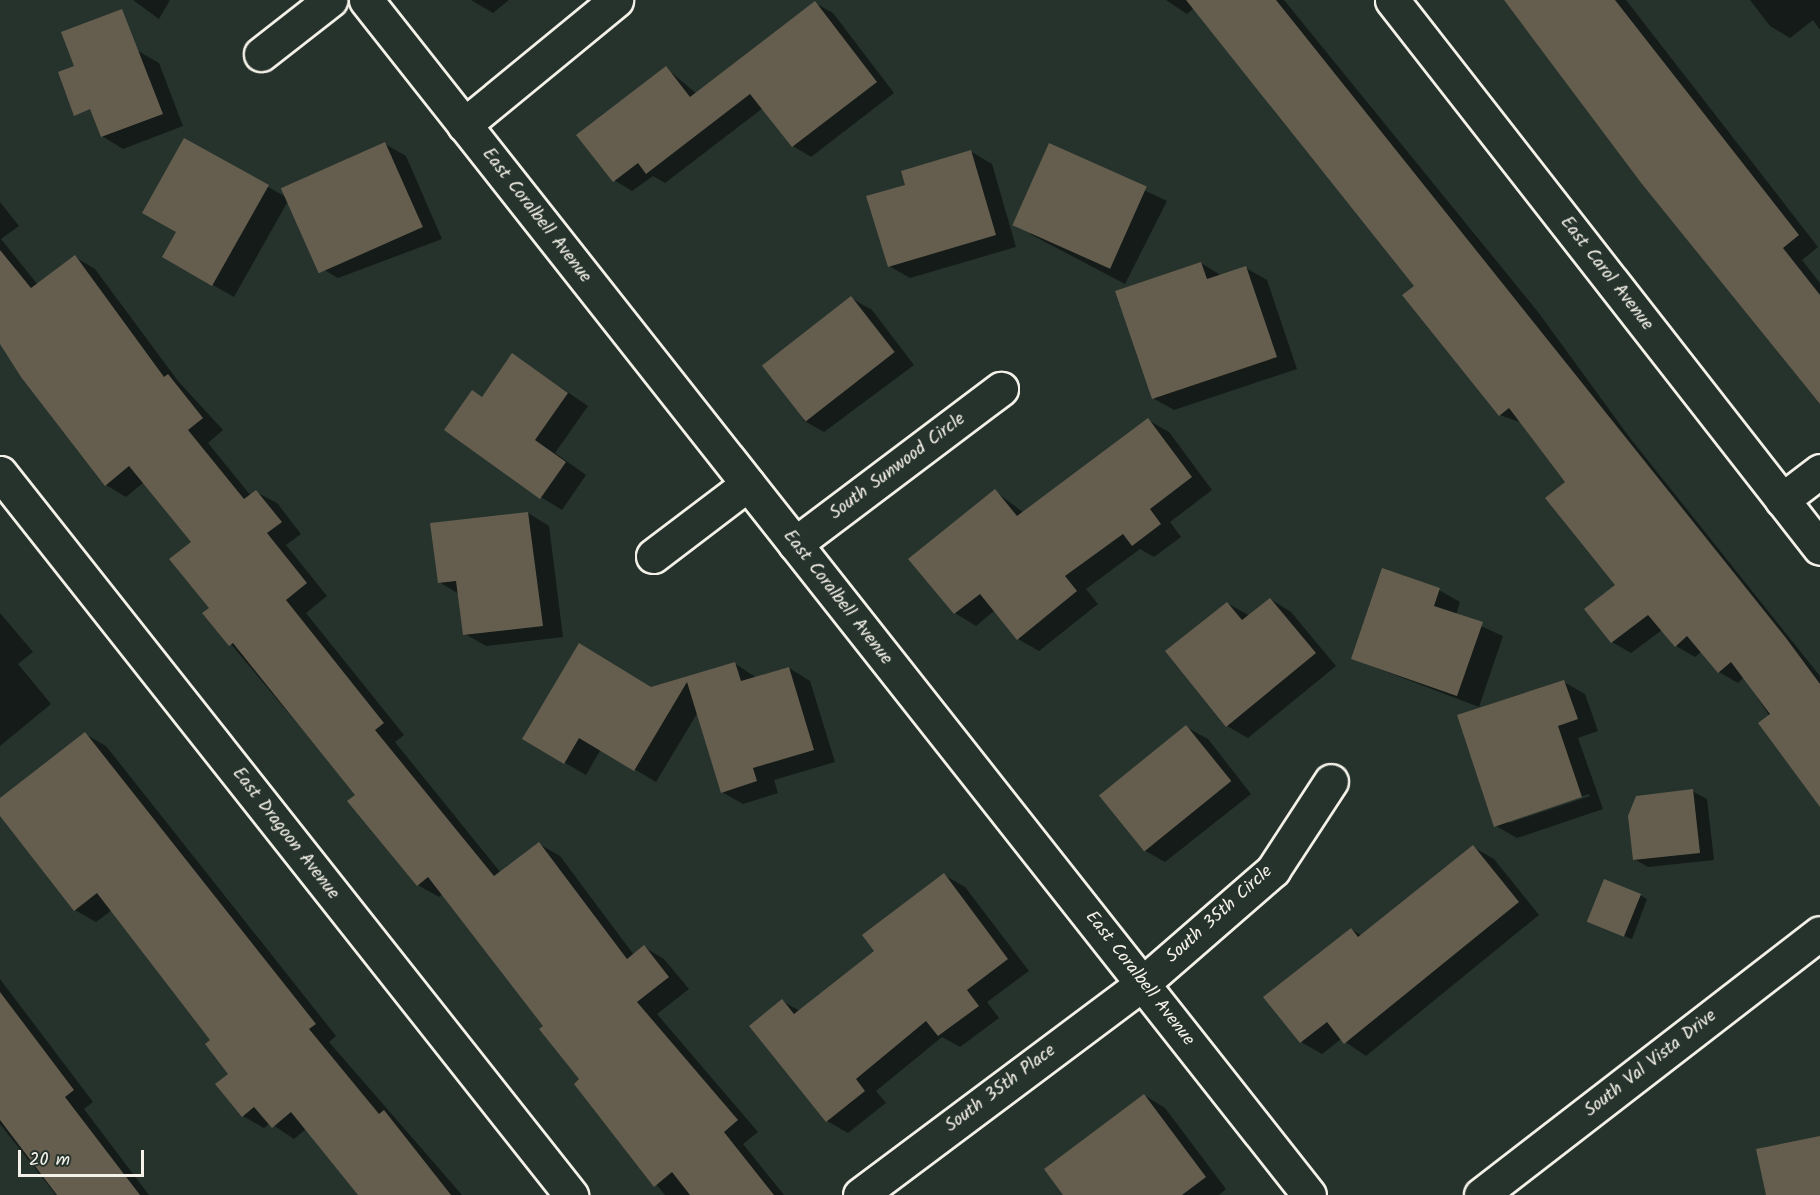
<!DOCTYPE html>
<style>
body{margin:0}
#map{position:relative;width:1820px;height:1195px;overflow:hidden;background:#26332d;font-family:Kalam,sans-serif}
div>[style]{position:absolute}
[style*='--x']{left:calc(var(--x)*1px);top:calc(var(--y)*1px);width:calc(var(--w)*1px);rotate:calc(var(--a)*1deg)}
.shadow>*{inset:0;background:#0007}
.building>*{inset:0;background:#655e4e;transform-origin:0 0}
.roads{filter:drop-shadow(2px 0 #f4f1e8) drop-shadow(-2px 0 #f4f1e8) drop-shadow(0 2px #f4f1e8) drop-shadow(0 -2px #f4f1e8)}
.street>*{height:33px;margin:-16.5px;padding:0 16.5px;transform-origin:16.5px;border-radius:16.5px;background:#26332d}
.secondary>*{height:33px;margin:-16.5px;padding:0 16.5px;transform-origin:16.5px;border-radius:16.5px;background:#26332d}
span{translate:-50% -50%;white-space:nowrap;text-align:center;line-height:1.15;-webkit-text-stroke:4.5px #26332d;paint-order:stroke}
.street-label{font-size:18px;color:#f4f1e8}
.scale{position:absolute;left:18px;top:1150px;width:126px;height:27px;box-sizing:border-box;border:3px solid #f4f1e8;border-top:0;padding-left:8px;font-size:18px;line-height:21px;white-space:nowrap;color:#f4f1e8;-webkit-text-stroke:4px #26332d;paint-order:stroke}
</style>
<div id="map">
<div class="shadow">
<div style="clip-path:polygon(133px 0,170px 0,159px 19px)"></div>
<div style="clip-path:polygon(471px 0,509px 0,493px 13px)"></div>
<div style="clip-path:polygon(1166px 0,1284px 0,1538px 312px,1630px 438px,1820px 676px,1820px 793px,1744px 677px,1738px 683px,1719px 672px,1702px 651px,1695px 657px,1676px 646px,1662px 630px,1631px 653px,1612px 642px,1617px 586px,1567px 482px,1522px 423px,1500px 415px,1416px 286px,1194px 8px,1187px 14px)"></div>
<div style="clip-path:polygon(1507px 0,1626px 0,1818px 247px,1802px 260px,1820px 283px,1820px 396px)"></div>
<div style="clip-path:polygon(1750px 0,1820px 0,1820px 30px,1813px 20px,1790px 38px,1770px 26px)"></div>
<div style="clip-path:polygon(815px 3px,833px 13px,894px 93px,811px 157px,793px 146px,763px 108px,665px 183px,653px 176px,632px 191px,614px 180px,666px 68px,697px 94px)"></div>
<div style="clip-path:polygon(138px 51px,159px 63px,183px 126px,123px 149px,102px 136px)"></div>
<div style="clip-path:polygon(185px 140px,286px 197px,385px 144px,406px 156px,442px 239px,338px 278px,316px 265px,288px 201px,234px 297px,164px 257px,178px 232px)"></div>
<div style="clip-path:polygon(1049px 145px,1167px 201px,1125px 284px,1030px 234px)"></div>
<div style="clip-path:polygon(970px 151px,992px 164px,1016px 247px,910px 278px,889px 266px,907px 186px)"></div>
<div style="clip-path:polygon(0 202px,19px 226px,1px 239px,38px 285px,75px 257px,95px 269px,178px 381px,223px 430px,208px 443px,251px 496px,256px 492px,277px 503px,301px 534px,286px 545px,327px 596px,306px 613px,404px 735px,395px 742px,501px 873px,539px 844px,560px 856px,634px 955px,644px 947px,664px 959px,689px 989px,657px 1014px,758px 1132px,743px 1144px,784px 1195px,665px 1195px,576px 1084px,581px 1079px,545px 1027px,443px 893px,439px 897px,418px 885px,357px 795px,205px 613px,211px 608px,193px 542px,144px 482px,126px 497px,106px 485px,0 341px)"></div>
<div style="clip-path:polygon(1201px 263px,1222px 276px,1246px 268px,1267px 280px,1297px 369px,1174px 410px,1153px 398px)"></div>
<div style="clip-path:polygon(851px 298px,872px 310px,914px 365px,824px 432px,803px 420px)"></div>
<div style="clip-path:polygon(513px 355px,588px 406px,555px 453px,586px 475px,562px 510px,541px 497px,482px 398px)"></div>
<div style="clip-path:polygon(1148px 420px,1169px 432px,1212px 490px,1170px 522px,1181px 537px,1154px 557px,1140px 549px,1086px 589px,1098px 604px,1039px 651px,1018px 639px,994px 611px,976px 626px,955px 613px,995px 491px,1024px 513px)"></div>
<div style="clip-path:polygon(528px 513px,549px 526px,563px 637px,486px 646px,465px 634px,459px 594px,439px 582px)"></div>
<div style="clip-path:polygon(1439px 590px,1460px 602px,1456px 615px,1503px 636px,1479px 707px,1353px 659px)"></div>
<div style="clip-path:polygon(1270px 599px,1291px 612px,1336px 666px,1248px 738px,1227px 726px,1227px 603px,1250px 616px)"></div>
<div style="clip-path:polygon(0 613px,33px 652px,18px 664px,51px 704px,0 746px)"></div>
<div style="clip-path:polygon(734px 663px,757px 678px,789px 668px,810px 681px,835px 762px,774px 780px,778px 793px,743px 804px,722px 792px,698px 712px,656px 782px,601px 749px,586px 775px,524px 739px,652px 688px)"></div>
<div style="clip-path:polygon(evenodd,1564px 682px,1585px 694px,1598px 731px,1578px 738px,1603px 809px,1517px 838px,1496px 826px,1564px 682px,1589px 794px,1590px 796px,1509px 823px,1509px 820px,1589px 794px)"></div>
<div style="clip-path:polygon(1186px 727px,1208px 739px,1251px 794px,1165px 862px,1144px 850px,1100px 795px)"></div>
<div style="clip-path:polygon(85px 734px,106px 746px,336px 1036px,329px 1042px,462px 1195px,360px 1195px,306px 1129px,294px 1139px,270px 1123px,264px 1128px,243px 1116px,230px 1074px,212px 1041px,112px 910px,96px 922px,75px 910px,0 814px,0 800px)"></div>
<div style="clip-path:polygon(1692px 791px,1707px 799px,1714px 860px,1648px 867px,1634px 859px)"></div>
<div style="clip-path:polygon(1473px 847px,1494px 859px,1539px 915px,1366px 1056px,1341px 1039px,1322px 1054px,1301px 1042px,1351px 929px,1362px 936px)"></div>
<div style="clip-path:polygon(944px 875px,965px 887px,1029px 971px,987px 1002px,999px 1018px,960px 1047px,942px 1037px,876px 1091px,886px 1103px,848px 1133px,827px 1121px,782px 1001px,800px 1011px,876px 951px)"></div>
<div style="clip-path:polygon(1640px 895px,1647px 899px,1632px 939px,1596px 925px)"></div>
<div style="clip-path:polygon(0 979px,93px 1102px,84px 1109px,149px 1195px,56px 1195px,0 1124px)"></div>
<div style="clip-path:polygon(1144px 1095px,1165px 1108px,1226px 1189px,1219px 1195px,1065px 1195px)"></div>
</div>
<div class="building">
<div style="clip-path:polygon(1186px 0,1276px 0,1786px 638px,1820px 684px,1820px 807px,1758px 723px,1770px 714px,1731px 662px,1718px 673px,1687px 636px,1675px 647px,1648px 615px,1611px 643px,1584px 609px,1615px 585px,1545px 498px,1565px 482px,1509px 408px,1499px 416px,1402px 295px,1414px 286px)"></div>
<div style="clip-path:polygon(1504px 0,1615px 0,1799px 235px,1783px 248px,1820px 295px,1820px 404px,1642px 184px)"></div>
<div style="clip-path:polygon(815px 1px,877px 82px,792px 147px,750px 94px,646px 174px,638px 163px,613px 182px,576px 135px,666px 66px,690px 97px)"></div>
<div style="clip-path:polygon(122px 9px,163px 114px,101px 137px,90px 109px,74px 116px,58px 72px,74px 66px,61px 32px)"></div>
<div style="clip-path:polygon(184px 138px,269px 185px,212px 286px,162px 257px,176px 232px,142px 213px)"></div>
<div style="left:385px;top:142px;width:93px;height:114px;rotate:66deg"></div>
<div style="left:1049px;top:143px;width:107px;height:90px;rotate:24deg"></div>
<div style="clip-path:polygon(971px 150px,996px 235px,888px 267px,866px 196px,905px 185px,901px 171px)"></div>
<div style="clip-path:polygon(0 250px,31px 288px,75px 255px,164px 377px,168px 374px,203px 418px,188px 430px,244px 499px,256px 490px,282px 522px,267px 533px,307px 583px,286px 600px,384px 723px,375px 730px,494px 876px,539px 842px,627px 959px,644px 945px,669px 977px,637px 1002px,738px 1120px,724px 1132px,774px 1195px,690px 1195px,672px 1172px,654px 1187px,574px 1084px,579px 1079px,539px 1029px,543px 1026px,428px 877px,417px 886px,347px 801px,355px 795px,233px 643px,229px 646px,202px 613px,209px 608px,169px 559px,191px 542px,129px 466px,105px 486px,21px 377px,0 344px)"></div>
<div style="clip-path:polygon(1201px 262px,1207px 279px,1246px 266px,1277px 357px,1152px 399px,1115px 291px)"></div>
<div style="left:851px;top:296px;width:71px;height:113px;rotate:52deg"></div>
<div style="clip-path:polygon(512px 353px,568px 393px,535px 440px,566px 462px,540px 499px,444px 430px,472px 390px,482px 397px)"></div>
<div style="clip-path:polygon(1148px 418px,1192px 477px,1150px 509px,1161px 524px,1132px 546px,1123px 534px,1065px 576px,1077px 591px,1017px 640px,980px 594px,954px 614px,908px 559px,995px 489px,1017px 516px)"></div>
<div style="clip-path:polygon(528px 512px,543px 626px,463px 635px,456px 581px,438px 583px,430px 523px)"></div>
<div style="clip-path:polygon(1382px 568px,1440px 588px,1434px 606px,1483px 622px,1457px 696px,1351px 659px)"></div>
<div style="clip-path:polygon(1270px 598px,1316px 653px,1226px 727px,1165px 651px,1227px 602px,1242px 620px)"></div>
<div style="clip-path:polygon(579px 643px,651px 687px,735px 662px,741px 681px,789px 667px,814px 750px,753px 768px,757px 781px,721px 793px,687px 682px,634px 771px,579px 738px,564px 764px,522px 739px)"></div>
<div style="clip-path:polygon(1564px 680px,1578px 719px,1558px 726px,1582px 797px,1494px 827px,1457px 715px)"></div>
<div style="left:1186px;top:725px;width:72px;height:112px;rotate:51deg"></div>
<div style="clip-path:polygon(85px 732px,316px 1024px,309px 1029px,379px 1114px,384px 1110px,451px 1195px,358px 1195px,291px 1112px,272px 1128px,254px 1107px,242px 1117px,215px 1084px,228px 1074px,205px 1044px,210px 1040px,97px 893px,74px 911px,0 816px,0 798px)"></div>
<div style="clip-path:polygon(1693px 789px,1700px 853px,1633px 860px,1628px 816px,1636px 796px)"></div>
<div style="clip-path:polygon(1473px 845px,1519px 902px,1344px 1044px,1327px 1022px,1300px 1043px,1263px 997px,1351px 928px,1358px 937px)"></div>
<div style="clip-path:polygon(944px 873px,1008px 959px,967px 990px,979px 1006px,938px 1036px,926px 1021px,856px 1079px,865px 1091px,826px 1122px,749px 1026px,782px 999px,794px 1014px,874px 951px,862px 935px)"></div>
<div style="left:1604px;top:879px;width:40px;height:46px;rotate:22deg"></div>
<div style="clip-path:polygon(0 992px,74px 1090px,65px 1097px,140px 1195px,57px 1195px,0 1120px)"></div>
<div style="clip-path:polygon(1144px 1094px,1206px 1177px,1182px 1195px,1063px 1195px,1044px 1169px)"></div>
<div style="clip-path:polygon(1820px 1136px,1820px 1195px,1766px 1195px,1756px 1149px)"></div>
</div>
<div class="roads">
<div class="street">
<div style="--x:366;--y:0;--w:1522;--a:51.72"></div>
<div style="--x:1392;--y:0;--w:695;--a:52.01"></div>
<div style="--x:261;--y:54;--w:88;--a:-38"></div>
<div style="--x:464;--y:125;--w:197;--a:-39.4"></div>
<div style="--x:0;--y:473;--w:921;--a:51.66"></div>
<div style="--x:1782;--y:500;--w:48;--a:-37.3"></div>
<div style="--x:795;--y:544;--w:258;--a:-37"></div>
<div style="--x:653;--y:556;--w:119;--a:-37.2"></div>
<div style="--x:860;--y:1195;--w:352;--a:-36.8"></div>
<div style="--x:1142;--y:984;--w:174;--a:-41"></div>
<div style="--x:1273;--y:870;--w:106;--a:-56.9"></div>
</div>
<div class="secondary">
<div style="--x:1481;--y:1195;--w:428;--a:-37.7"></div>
</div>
</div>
<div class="street-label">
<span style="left:536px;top:216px;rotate:52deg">East Coralbell Avenue</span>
<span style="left:1606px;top:274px;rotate:52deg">East Carol Avenue</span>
<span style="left:898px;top:467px;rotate:-37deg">South Sunwood Circle</span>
<span style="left:837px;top:598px;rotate:52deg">East Coralbell Avenue</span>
<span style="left:285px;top:834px;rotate:52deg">East Dragoon Avenue</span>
<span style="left:1220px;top:915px;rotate:-42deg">South 35th Circle</span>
<span style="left:1139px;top:979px;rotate:52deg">East Coralbell Avenue</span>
<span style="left:1651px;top:1064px;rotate:-38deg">South Val Vista Drive</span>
<span style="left:1001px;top:1089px;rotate:-37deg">South 35th Place</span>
</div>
<div class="scale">20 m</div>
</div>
